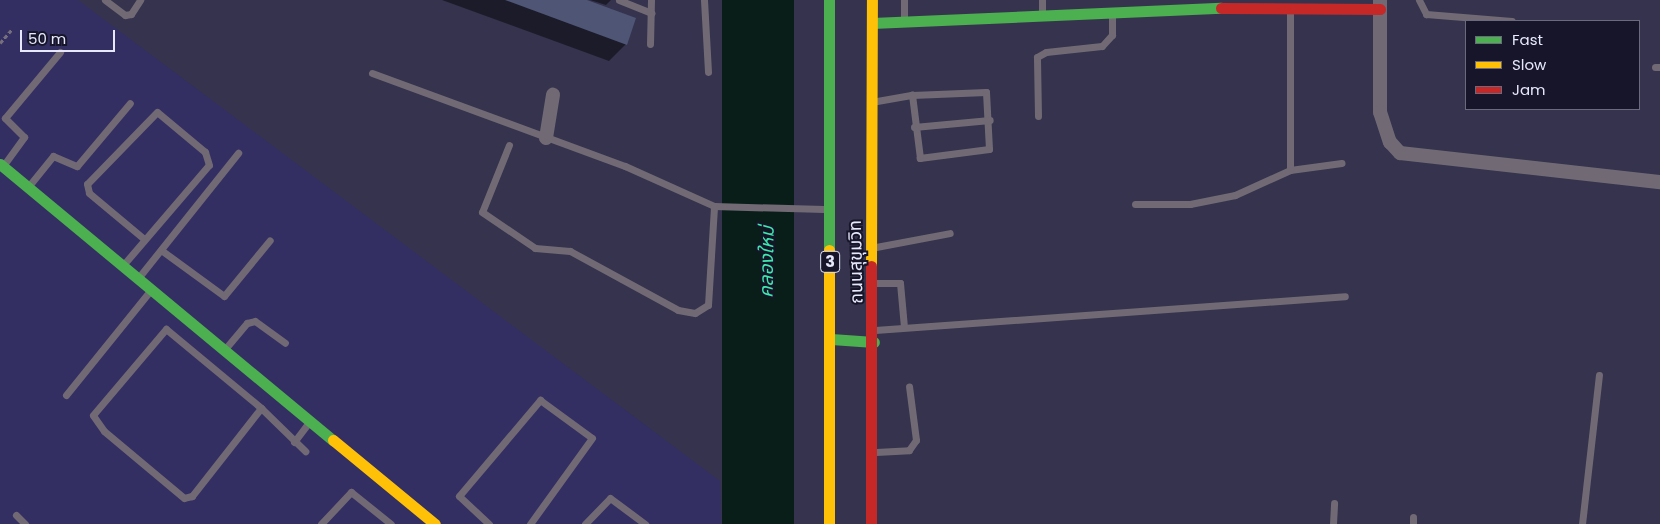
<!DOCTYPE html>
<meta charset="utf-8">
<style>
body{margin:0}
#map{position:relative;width:1660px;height:524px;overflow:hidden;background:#35334d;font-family:Poppins,"Noto Sans Thai",sans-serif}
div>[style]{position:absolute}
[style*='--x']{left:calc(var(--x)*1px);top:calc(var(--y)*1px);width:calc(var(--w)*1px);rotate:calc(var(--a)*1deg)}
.built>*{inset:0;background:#342f63}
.water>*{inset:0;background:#091e18;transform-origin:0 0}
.shadow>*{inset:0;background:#0007}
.building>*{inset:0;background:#4e5575}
.path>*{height:2.5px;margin-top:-1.25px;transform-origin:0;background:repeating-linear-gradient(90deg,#76707c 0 4px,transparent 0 6.5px)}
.lane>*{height:7px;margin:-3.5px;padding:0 3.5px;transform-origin:3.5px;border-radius:3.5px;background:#716a75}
.street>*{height:14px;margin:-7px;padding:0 7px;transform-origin:7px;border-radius:7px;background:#716a75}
.fast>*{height:11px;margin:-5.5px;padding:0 5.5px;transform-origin:5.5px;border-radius:5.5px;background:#4caf50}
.slow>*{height:11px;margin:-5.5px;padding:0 5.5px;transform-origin:5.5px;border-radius:5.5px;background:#ffc107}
.jam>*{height:11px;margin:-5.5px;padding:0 5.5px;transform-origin:5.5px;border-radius:5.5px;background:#c62828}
span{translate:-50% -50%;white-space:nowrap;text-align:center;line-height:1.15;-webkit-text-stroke:4px #16152a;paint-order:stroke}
.shield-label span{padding:1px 4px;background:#16152a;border:1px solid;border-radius:4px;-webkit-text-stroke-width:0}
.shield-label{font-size:16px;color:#e7e8fb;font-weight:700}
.street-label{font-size:18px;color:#e7e8fb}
.water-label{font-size:19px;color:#3de8ae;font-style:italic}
.legend{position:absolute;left:1465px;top:20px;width:175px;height:90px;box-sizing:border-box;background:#16152a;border:1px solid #6a697e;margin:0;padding:6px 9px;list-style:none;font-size:15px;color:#e7e8fb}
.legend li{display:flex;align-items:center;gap:10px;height:25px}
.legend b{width:25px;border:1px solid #6a697e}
.scale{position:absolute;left:20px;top:30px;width:95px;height:22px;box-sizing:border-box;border:2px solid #e7e8fb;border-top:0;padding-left:6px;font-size:15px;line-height:18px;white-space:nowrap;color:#e7e8fb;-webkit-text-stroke:4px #16152a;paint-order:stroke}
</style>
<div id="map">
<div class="built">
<div style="clip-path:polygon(0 0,78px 0,720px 481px,721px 524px,0 524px)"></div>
</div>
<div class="water">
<div style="left:722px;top:0;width:72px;height:524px"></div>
</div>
<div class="shadow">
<div style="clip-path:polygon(442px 0,582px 0,626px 44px,609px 61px)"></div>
<div style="clip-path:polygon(590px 0,611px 0,606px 5px)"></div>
</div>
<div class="building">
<div style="clip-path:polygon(505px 0,587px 0,636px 18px,627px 45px)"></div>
</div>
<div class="path">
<div style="--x:0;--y:43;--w:18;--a:-49"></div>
</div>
<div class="lane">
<div style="--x:105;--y:0;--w:25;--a:37"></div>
<div style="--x:125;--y:15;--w:6;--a:-9"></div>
<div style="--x:131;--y:14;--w:17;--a:-57"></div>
<div style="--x:619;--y:0;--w:35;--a:22"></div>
<div style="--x:704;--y:0;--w:72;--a:86.8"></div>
<div style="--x:904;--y:0;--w:19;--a:90"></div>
<div style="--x:1042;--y:0;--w:15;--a:90"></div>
<div style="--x:1419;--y:0;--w:16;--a:63"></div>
<div style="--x:1426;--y:14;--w:86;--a:4.7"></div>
<div style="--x:1290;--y:10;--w:160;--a:90"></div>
<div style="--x:1290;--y:170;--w:52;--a:-7.7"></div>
<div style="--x:650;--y:44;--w:44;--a:-88.7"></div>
<div style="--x:1655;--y:67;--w:5;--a:0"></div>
<div style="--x:372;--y:73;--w:270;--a:20.2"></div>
<div style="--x:625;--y:166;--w:98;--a:24.2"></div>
<div style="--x:714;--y:206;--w:110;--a:1.6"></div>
<div style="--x:877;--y:101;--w:36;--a:-10"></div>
<div style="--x:912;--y:95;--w:74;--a:-2.3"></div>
<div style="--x:986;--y:92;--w:57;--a:87"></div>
<div style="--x:989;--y:149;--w:70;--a:172.6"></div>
<div style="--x:920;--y:158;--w:64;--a:-97.2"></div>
<div style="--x:1038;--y:116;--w:59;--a:-91"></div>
<div style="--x:1037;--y:57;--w:10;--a:-29"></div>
<div style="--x:1046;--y:52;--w:56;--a:-6.1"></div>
<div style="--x:1102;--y:46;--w:15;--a:-48"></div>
<div style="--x:1112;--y:35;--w:22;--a:-90"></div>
<div style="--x:914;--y:127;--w:76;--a:-5.3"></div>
<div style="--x:509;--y:145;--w:72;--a:111.9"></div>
<div style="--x:482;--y:212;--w:64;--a:34.2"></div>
<div style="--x:535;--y:248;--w:35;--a:5"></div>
<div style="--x:570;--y:251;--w:123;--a:28.6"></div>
<div style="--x:678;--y:310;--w:17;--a:10"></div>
<div style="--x:695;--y:313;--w:15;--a:-32"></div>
<div style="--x:708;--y:305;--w:99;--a:-86.5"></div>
<div style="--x:3;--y:166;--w:36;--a:-54"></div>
<div style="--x:24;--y:137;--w:27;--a:-135"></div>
<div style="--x:5;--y:118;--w:86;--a:-50.2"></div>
<div style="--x:28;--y:187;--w:40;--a:-51"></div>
<div style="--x:53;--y:156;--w:26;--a:23"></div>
<div style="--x:77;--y:166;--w:82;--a:-49.9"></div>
<div style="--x:1135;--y:204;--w:55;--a:0"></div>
<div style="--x:1190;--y:204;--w:46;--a:-11.3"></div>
<div style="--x:1235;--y:195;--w:60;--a:-24.4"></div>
<div style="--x:876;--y:247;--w:75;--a:-10.7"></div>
<div style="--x:161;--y:250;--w:78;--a:36.1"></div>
<div style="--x:224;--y:296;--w:72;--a:-50.6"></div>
<div style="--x:124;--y:264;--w:130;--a:-49.4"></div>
<div style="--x:209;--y:165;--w:14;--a:-107"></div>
<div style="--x:205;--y:152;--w:62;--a:-140.2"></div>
<div style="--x:157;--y:112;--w:100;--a:134.2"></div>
<div style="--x:87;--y:184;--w:9;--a:77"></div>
<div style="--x:89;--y:193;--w:72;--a:39.9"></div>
<div style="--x:139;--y:277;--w:159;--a:-51.4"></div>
<div style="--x:876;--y:283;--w:24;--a:0"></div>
<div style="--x:900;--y:283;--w:44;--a:84.8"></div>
<div style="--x:875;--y:330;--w:471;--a:-4.1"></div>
<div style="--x:225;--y:349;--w:34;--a:-50"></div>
<div style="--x:247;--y:323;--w:8;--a:-14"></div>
<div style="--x:255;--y:321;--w:37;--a:36"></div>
<div style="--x:66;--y:395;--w:134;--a:-51.1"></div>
<div style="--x:261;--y:408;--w:112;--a:128.1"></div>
<div style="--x:192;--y:496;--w:8;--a:166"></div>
<div style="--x:184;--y:498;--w:104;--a:-140.1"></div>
<div style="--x:104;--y:431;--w:19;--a:-125"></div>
<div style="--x:93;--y:415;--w:113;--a:-49.7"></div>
<div style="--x:166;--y:329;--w:124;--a:39.7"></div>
<div style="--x:261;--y:408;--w:62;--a:44.3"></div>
<div style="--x:294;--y:442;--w:25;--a:-53"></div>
<div style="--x:876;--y:452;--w:33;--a:-3"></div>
<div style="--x:909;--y:450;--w:12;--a:-55"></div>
<div style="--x:916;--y:440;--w:54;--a:-97.4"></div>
<div style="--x:16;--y:515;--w:13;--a:45"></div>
<div style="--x:321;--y:524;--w:44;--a:-46.8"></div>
<div style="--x:351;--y:492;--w:51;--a:38.7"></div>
<div style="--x:489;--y:524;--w:41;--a:-137"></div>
<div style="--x:459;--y:496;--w:126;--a:-49.8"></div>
<div style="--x:540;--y:400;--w:64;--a:36.2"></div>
<div style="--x:592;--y:438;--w:106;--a:125.8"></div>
<div style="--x:585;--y:524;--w:36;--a:-46"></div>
<div style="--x:610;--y:498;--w:44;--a:36.6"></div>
<div style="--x:1333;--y:524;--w:21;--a:-87"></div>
<div style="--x:1413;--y:524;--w:7;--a:-90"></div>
<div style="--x:1582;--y:524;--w:150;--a:-83.5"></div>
</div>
<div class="street">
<div style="--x:1380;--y:1;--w:111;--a:90"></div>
<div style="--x:1380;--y:112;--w:32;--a:72"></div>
<div style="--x:1390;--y:142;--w:15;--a:48"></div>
<div style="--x:1400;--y:153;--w:262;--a:6.4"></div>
<div style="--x:546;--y:138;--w:44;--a:-80.8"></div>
</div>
<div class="fast">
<div style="--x:829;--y:0;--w:250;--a:90"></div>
<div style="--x:872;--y:23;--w:349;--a:-2.5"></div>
<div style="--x:0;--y:164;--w:433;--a:39.7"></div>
<div style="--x:831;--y:339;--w:43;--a:4"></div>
</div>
<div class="slow">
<div style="--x:829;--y:250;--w:274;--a:90"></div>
<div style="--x:871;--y:266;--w:266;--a:-89.8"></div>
<div style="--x:333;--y:440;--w:132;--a:39.5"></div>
</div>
<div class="jam">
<div style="--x:1221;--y:8;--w:159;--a:0.4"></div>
<div style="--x:871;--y:524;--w:258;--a:-90"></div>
</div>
<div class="shield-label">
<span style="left:830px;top:262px">3</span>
</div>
<div class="street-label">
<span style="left:856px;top:262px;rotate:-91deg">ถนนสุขุมวิท</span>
</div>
<div class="water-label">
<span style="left:767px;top:262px;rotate:-89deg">คลองใหม่</span>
</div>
<ul class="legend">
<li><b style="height:6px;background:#4caf50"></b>Fast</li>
<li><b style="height:6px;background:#ffc107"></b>Slow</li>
<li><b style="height:6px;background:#c62828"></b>Jam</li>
</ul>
<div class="scale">50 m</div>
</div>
